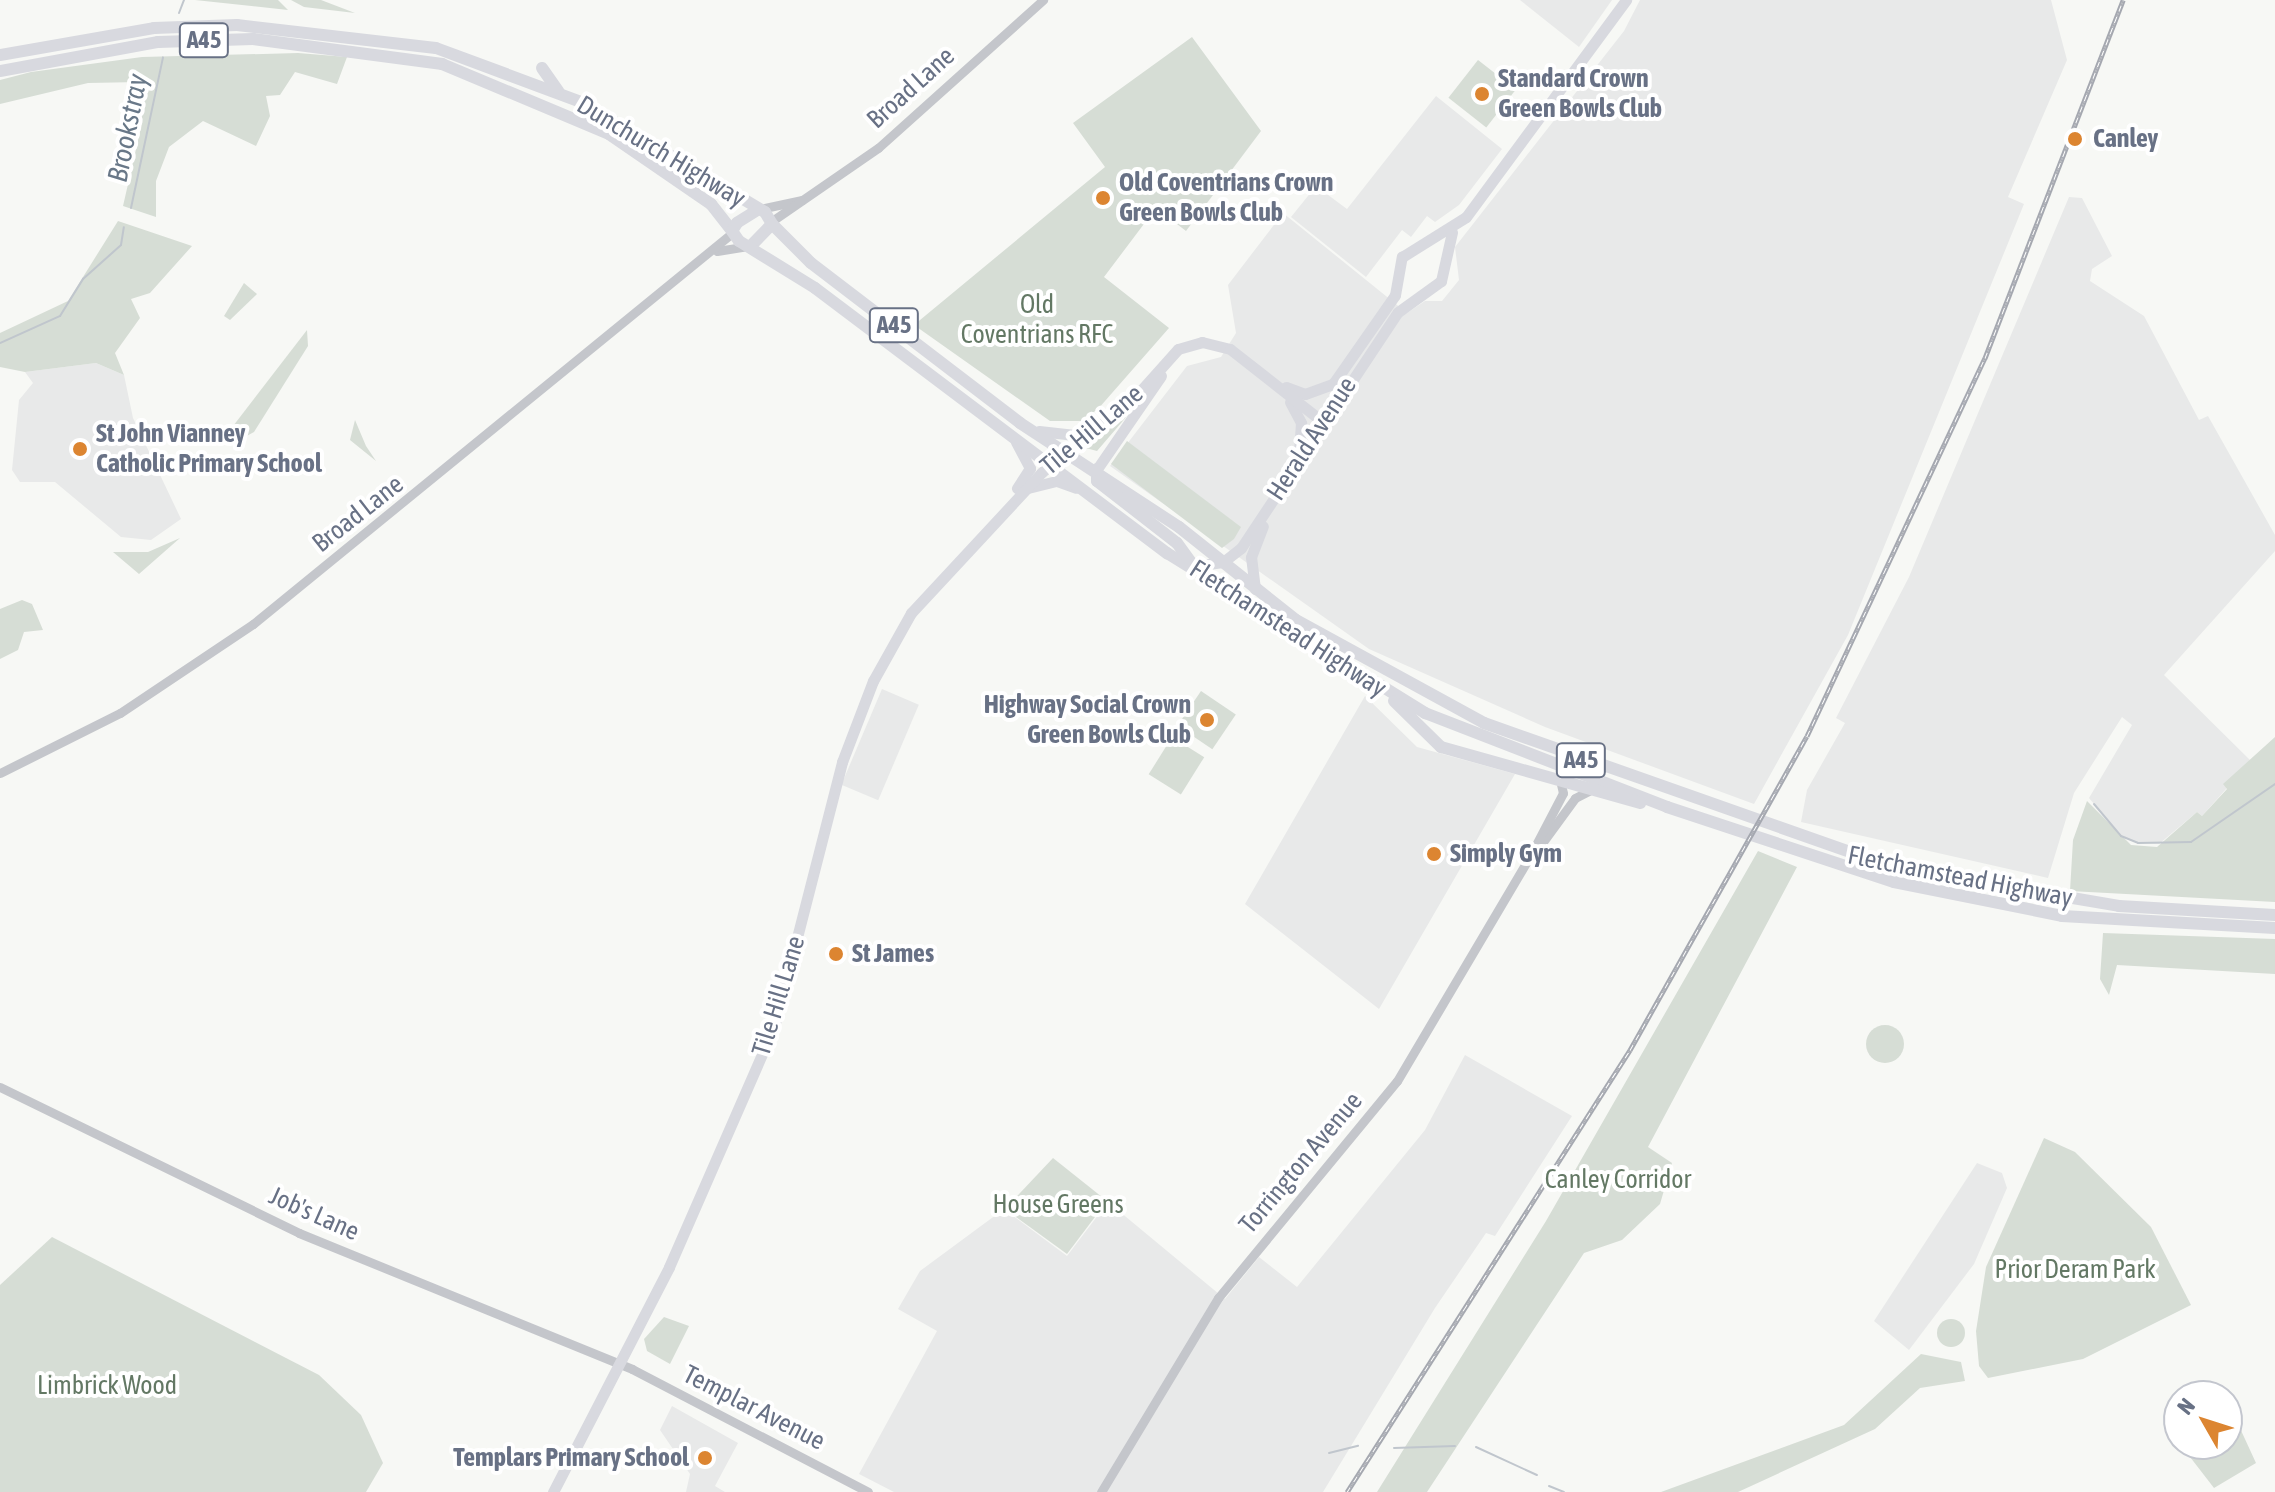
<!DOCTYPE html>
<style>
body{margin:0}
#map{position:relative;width:2275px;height:1492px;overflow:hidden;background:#f7f8f5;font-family:"Asap Condensed",sans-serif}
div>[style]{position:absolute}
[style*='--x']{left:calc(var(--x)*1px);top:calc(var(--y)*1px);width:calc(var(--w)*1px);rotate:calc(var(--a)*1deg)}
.built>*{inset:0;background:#e8e9e9;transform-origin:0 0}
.green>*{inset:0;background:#d6ddd5;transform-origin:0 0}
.round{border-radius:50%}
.stream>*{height:2px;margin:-1px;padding:0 1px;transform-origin:1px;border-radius:1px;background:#c0c6cd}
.minor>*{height:9px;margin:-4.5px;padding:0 4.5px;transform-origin:4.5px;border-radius:4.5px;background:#c4c6cb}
.major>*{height:11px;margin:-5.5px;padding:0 5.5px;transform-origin:5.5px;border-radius:5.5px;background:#d8d9df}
.highway>*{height:12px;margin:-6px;padding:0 6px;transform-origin:6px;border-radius:6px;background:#d8d9df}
.rail>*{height:5px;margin-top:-2.5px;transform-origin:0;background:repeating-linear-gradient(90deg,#fff 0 6px,#a5a8b0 0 12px);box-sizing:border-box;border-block:2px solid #a5a8b0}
.dots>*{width:22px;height:22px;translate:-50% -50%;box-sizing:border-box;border:4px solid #fff;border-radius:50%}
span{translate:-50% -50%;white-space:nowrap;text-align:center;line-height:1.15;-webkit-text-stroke:8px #fff;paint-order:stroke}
.shield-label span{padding:2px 6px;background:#fff;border:2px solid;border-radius:6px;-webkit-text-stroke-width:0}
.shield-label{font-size:24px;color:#687185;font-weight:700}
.poi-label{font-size:26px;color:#687185;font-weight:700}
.left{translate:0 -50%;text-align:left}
.right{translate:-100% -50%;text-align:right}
.street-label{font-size:26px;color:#687185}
.park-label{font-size:26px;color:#637864}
.water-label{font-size:28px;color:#697888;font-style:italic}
.north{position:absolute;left:2163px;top:1380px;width:80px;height:80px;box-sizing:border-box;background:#fff;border:2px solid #c3c6ce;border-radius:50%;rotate:309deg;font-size:22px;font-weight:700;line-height:32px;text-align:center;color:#687185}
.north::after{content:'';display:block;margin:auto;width:28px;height:36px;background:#dc8531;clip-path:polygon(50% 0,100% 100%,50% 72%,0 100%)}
</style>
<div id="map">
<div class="built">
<div style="clip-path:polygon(1520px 0,1612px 0,1579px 47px)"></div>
<div style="clip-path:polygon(1640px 0,2051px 0,2067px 60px,2008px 197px,2024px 204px,1848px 635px,1754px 804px,1545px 727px,1369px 649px,1110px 466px,1187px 366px,1221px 357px,1236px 333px,1228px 285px,1283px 213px,1407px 313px,1425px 301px,1442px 301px,1459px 280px,1455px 247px,1624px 31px)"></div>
<div style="clip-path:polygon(1436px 96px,1502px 149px,1459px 205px,1435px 222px,1427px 216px,1411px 237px,1402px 230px,1366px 277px,1291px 217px,1316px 186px,1347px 209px)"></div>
<div style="clip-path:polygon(2069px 197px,2082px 198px,2112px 256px,2092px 269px,2090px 281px,2144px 316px,2199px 420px,2208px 416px,2275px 535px,2275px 551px,2164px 675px,2251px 761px,2202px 816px,2197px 812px,2159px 844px,2138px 843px,2121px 836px,2089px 798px,2132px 725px,2122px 717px,2074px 793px,2048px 878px,1801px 822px,1807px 790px,1845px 723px,1836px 718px,1909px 577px)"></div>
<div style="clip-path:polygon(96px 363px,124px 375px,133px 418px,181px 519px,151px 540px,121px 537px,55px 482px,20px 482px,12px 470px,19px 400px,33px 383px,25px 372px)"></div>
<div style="left:882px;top:689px;width:40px;height:104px;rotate:23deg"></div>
<div style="clip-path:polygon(1365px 696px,1417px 747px,1515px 774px,1379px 1009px,1245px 904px)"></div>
<div style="clip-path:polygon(1465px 1055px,1572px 1116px,1495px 1236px,1486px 1233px,1435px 1308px,1323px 1492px,894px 1492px,859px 1474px,937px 1331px,898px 1309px,920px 1271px,1004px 1209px,1067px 1256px,1108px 1202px,1225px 1299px,1259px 1257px,1297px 1287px,1425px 1130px)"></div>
<div style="clip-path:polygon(1977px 1163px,2002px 1173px,2007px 1188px,1974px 1264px,1909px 1350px,1874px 1321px)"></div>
<div style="clip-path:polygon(672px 1406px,738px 1443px,715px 1486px,725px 1492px,686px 1492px,690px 1474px,660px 1430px)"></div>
</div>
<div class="green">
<div style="clip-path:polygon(195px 0,278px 0,288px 10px)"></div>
<div style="clip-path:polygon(291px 0,321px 0,355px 13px,304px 7px)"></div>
<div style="clip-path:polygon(1192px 37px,1261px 131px,1186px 231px,1156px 208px,1104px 277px,1169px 328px,1098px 409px,1081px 421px,1050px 421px,914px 325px,1105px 167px,1073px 123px)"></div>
<div style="clip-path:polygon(298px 53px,347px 57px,337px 84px,295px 72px,280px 95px,266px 96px,270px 116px,256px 146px,203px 121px,169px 147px,156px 181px,156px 217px,123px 206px,142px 123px,140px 82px,88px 83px,0 104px,0 80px,31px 72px,142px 57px)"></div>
<div style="left:1478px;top:60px;width:48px;height:48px;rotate:38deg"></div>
<div style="clip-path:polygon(118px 221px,192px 246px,150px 293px,131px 299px,140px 318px,115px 353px,124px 375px,96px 363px,25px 372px,0 367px,0 333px,68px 301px)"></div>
<div style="clip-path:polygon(244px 283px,257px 294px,230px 320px,224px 316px)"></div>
<div style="clip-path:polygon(307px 330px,308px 346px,254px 432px,243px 438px,230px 430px)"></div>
<div style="clip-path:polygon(1146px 394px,1097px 451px,1082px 447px,1132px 408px)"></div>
<div style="clip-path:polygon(355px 420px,366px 446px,376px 461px,350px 440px)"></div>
<div style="clip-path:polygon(1127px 441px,1241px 527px,1234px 539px,1222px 548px,1111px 464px)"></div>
<div style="clip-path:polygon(180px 538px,139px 574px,113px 552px,148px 552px)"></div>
<div style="clip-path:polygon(22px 600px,32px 604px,43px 630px,24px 632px,18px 650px,0 659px,0 609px)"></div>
<div style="left:1201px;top:691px;width:42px;height:42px;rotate:34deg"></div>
<div style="left:1172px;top:737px;width:38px;height:44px;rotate:32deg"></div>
<div style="clip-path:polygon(2275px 737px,2275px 902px,2070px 891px,2073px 840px,2087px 801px,2131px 845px,2157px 847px,2197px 812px,2202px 816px,2227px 789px,2223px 784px)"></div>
<div style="clip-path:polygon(1758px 851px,1797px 867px,1648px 1147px,1672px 1163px,1660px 1204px,1622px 1240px,1584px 1253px,1427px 1492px,1377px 1492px,1546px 1221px)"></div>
<div style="clip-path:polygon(2103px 933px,2275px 939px,2275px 974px,2117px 965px,2109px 995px,2100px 979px)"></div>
<div class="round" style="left:1866px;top:1025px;width:38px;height:38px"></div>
<div style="clip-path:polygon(2044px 1138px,2075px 1152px,2151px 1227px,2191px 1305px,2083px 1359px,1988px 1378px,1979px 1366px,1976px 1331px,1986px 1267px)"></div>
<div style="clip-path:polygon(1053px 1158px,1107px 1201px,1067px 1254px,1005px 1209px)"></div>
<div style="clip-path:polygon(52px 1237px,319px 1375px,361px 1415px,383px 1463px,366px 1492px,0 1492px,0 1285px)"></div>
<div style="clip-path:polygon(664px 1317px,689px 1326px,670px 1364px,647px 1351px,644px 1339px)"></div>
<div class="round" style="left:1937px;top:1319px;width:28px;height:28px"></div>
<div style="clip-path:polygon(1921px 1354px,1961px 1362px,1965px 1381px,1920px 1388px,1875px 1429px,1738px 1492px,1661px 1492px,1844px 1425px)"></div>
<div style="clip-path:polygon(2227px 1400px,2256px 1463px,2214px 1488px,2180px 1444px,2227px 1444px)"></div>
</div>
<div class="stream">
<div style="--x:179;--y:13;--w:14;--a:-69"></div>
<div style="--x:131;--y:208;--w:154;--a:-78"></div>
<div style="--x:0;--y:343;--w:66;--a:-24.2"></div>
<div style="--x:60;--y:316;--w:44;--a:-58.1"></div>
<div style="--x:83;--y:279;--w:51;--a:-41.8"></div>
<div style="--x:121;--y:245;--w:18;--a:-81"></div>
<div style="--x:2094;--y:804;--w:42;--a:49.8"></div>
<div style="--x:2121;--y:836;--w:18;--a:22"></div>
<div style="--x:2138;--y:843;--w:53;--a:-1.1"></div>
<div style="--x:2191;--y:842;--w:102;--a:-34.6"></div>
<div style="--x:1476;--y:1447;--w:67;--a:24.7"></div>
<div style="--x:1394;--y:1448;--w:61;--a:-1.9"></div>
<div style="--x:1329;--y:1453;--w:30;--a:-14"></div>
<div style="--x:1549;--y:1486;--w:16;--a:22"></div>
</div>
<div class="minor">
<div style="--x:760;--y:209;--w:43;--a:-12.1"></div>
<div style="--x:772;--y:221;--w:129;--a:-34.6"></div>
<div style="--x:878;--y:148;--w:222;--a:-41.9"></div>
<div style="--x:717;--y:251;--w:31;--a:-9"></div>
<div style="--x:0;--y:773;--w:134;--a:-26.6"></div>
<div style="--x:120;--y:713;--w:160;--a:-33.8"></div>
<div style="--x:253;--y:624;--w:618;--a:-39.22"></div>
<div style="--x:1537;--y:850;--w:64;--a:-53.8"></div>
<div style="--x:1575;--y:798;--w:18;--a:-27"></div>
<div style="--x:0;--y:1087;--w:333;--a:26"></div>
<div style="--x:299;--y:1233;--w:360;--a:22.2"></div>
<div style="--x:632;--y:1369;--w:266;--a:27.5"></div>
<div style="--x:1101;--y:1492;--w:227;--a:-58.9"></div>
<div style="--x:1218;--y:1298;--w:281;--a:-50.5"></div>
<div style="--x:1397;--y:1081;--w:259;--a:-59.4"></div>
<div style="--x:1529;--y:858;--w:73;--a:-62.4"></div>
<div style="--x:1563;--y:793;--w:13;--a:-103"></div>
</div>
<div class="major">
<div style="--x:1286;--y:387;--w:20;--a:20"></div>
<div style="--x:1305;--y:394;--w:30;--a:-20"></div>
<div style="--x:1333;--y:384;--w:108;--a:-55.1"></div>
<div style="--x:1395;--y:295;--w:39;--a:-80"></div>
<div style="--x:1402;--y:257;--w:75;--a:-32"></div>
<div style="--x:1466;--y:217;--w:270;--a:-53.6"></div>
<div style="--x:1290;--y:402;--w:24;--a:62"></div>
<div style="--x:1301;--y:423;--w:30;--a:94"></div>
<div style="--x:1039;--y:431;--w:45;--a:6.3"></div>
<div style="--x:1016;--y:442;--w:30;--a:62"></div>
<div style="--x:1030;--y:468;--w:24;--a:123"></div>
<div style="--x:1097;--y:469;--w:113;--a:-55.5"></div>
<div style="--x:1028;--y:488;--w:30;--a:-14"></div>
<div style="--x:1057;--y:481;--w:20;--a:20"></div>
<div style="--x:1194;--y:566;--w:29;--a:-8"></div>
<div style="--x:1223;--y:562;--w:23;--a:-38"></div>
<div style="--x:1241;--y:548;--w:283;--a:-56.4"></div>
<div style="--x:1398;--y:312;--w:53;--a:-35.8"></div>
<div style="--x:1441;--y:281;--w:50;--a:-77.3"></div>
<div style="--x:1255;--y:589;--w:32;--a:-97"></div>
<div style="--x:1251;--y:557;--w:33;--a:-69"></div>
<div style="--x:553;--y:1492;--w:253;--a:-62.7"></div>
<div style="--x:669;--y:1267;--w:262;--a:-66.4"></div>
<div style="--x:774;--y:1027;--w:274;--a:-75.6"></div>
<div style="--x:842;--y:762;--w:87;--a:-69.1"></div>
<div style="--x:873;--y:681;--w:78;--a:-60.8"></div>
<div style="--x:911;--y:613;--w:192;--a:-47.1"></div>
<div style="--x:1042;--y:472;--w:121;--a:-39"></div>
<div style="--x:1136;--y:396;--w:63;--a:-48.2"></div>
<div style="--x:1178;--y:349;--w:25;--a:-16"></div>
<div style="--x:1202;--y:342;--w:29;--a:14"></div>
<div style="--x:1230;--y:349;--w:118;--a:38.1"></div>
</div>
<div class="highway">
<div style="--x:0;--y:55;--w:156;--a:-9.9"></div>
<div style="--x:154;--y:28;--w:83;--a:-2.1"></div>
<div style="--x:237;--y:25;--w:200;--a:6.6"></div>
<div style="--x:436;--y:48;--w:155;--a:20.4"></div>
<div style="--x:581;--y:102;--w:214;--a:30.9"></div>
<div style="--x:765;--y:212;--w:14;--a:60"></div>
<div style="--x:772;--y:224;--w:32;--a:134"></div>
<div style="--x:542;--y:68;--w:29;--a:55"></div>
<div style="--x:0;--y:71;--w:161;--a:-10.4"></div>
<div style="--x:158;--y:42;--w:95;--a:-1.8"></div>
<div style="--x:253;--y:39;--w:191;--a:7.5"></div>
<div style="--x:442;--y:64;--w:181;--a:22.7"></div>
<div style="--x:609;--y:134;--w:124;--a:34.5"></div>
<div style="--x:711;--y:204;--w:34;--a:52"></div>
<div style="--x:759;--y:209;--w:26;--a:148"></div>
<div style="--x:737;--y:223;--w:9;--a:122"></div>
<div style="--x:732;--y:231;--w:12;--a:55"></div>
<div style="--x:739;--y:241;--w:89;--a:31.7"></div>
<div style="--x:815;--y:288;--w:441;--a:37"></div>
<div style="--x:1167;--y:553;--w:304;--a:31.8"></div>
<div style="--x:1425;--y:713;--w:260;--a:21.2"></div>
<div style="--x:1667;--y:807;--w:239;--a:18.3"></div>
<div style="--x:1894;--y:882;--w:171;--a:11.4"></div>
<div style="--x:2062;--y:916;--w:213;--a:3.2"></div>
<div style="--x:772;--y:224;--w:55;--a:45"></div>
<div style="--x:811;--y:263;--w:263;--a:37.4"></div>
<div style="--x:1020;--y:423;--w:190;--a:33.2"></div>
<div style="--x:1179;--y:527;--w:149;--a:38.5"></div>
<div style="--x:1296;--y:620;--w:214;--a:28.7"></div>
<div style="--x:1484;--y:723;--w:436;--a:19.4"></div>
<div style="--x:1895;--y:868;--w:227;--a:9.6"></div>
<div style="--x:2119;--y:906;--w:156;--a:3.3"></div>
<div style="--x:1097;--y:469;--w:12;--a:90"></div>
<div style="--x:1097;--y:481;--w:101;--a:37.8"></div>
<div style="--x:1177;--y:543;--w:29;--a:54"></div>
<div style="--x:1394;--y:701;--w:66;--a:44.4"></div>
<div style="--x:1441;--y:747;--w:207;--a:15.7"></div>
</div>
<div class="rail">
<div style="--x:1347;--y:1492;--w:525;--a:-57.37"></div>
<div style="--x:1630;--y:1050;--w:360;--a:-60.6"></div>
<div style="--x:1807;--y:736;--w:418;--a:-64.8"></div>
<div style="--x:1985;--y:358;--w:384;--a:-68.9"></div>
</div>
<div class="dots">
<div style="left:1482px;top:94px;background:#dc8531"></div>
<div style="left:2075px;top:139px;background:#dc8531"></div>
<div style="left:1103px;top:198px;background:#dc8531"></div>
<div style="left:80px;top:449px;background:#dc8531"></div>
<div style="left:1207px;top:720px;background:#dc8531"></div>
<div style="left:1434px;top:854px;background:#dc8531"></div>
<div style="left:836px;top:954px;background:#dc8531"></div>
<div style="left:705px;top:1458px;background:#dc8531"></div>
</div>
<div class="shield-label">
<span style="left:204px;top:40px">A45</span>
<span style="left:894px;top:325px">A45</span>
<span style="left:1581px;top:760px">A45</span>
</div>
<div class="poi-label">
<span class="left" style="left:1498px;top:94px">Standard Crown<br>Green Bowls Club</span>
<span class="left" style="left:2093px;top:139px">Canley</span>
<span class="left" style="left:1119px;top:198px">Old Coventrians Crown<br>Green Bowls Club</span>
<span class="left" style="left:96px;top:449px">St John Vianney<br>Catholic Primary School</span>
<span class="right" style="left:1191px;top:720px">Highway Social Crown<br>Green Bowls Club</span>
<span class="left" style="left:1450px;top:854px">Simply Gym</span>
<span class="left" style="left:852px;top:954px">St James</span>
<span class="right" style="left:689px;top:1458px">Templars Primary School</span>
</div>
<div class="street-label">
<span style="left:911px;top:88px;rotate:-42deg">Broad Lane</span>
<span style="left:661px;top:152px;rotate:31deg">Dunchurch Highway</span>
<span style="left:1092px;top:430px;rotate:-40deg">Tile Hill Lane</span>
<span style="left:1312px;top:439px;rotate:-57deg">Herald Avenue</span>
<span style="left:358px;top:514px;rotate:-38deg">Broad Lane</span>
<span style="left:1288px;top:629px;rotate:33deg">Fletchamstead Highway</span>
<span style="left:1960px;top:877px;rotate:11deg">Fletchamstead Highway</span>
<span style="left:779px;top:996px;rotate:-73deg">Tile Hill Lane</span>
<span style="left:1301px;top:1163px;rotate:-50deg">Torrington Avenue</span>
<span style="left:314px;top:1214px;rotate:24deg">Job's Lane</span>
<span style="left:754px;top:1408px;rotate:27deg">Templar Avenue</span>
</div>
<div class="park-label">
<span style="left:1037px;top:320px">Old<br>Coventrians RFC</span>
<span style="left:1618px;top:1180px">Canley Corridor</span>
<span style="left:1058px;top:1205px">House Greens</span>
<span style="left:2075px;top:1270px">Prior Deram Park</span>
<span style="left:107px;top:1386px">Limbrick Wood</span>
</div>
<div class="water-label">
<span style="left:127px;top:128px;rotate:-79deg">Brookstray</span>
</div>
<div class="north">N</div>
</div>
